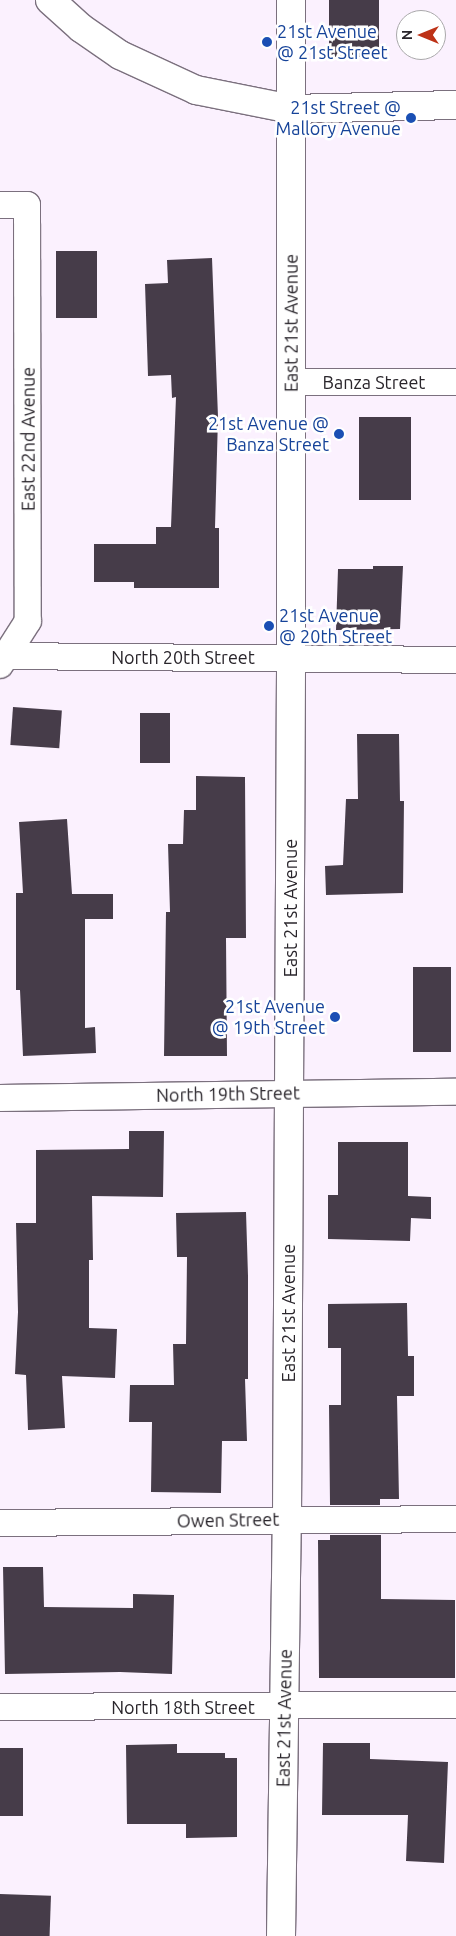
<!DOCTYPE html>
<style>
body{margin:0}
#map{position:relative;width:456px;height:1936px;overflow:hidden;background:#fbf1fe;font-family:Ubuntu,sans-serif}
div>[style]{position:absolute}
[style*='--x']{left:calc(var(--x)*1px);top:calc(var(--y)*1px);width:calc(var(--w)*1px);rotate:calc(var(--a)*1deg)}
.building>*{inset:0;background:#463c49;transform-origin:0 0}
.roads{filter:drop-shadow(1px 0 #7b707e) drop-shadow(-1px 0 #7b707e) drop-shadow(0 1px #7b707e) drop-shadow(0 -1px #7b707e)}
.street>*{height:26px;margin:-13px;padding:0 13px;transform-origin:13px;border-radius:13px;background:#fff}
.secondary>*{height:28px;margin:-14px;padding:0 14px;transform-origin:14px;border-radius:14px;background:#fff}
.dots>*{width:14px;height:14px;translate:-50% -50%;box-sizing:border-box;border:2px solid #fff;border-radius:50%}
span{translate:-50% -50%;white-space:nowrap;text-align:center;line-height:1.15;-webkit-text-stroke:5px #fff;paint-order:stroke}
.transit-label{font-size:18px;color:#164399}
.left{translate:0 -50%;text-align:left}
.right{translate:-100% -50%;text-align:right}
.street-label{font-size:18px;color:#29252b}
.north{position:absolute;left:396px;top:10px;width:50px;height:50px;box-sizing:border-box;background:#fff;border:1px solid #a9a8aa;border-radius:50%;rotate:270deg;font-size:14px;font-weight:700;line-height:20px;text-align:center;color:#29252b}
.north::after{content:'';display:block;margin:auto;width:18px;height:22px;background:#bd3217;clip-path:polygon(50% 0,100% 100%,50% 72%,0 100%)}
</style>
<div id="map">
<div class="building">
<div style="left:329px;top:0;width:50px;height:57px"></div>
<div style="left:56px;top:251px;width:41px;height:67px"></div>
<div style="clip-path:polygon(212px 258px,218px 417px,215px 528px,219px 528px,219px 588px,134px 588px,134px 582px,94px 582px,94px 544px,156px 544px,156px 527px,171px 527px,176px 397px,172px 398px,171px 375px,148px 376px,145px 284px,168px 283px,167px 260px)"></div>
<div style="left:359px;top:417px;width:52px;height:83px"></div>
<div style="clip-path:polygon(373px 566px,403px 566px,400px 629px,336px 630px,338px 569px,373px 569px)"></div>
<div style="left:13px;top:707px;width:49px;height:38px;rotate:4deg"></div>
<div style="left:140px;top:713px;width:30px;height:50px"></div>
<div style="clip-path:polygon(357px 734px,399px 734px,400px 801px,404px 801px,403px 893px,326px 895px,325px 866px,343px 865px,346px 799px,358px 799px)"></div>
<div style="clip-path:polygon(196px 776px,245px 777px,246px 938px,226px 938px,227px 1056px,164px 1056px,166px 912px,170px 912px,168px 844px,183px 844px,184px 810px,196px 810px)"></div>
<div style="clip-path:polygon(67px 819px,72px 894px,113px 894px,113px 919px,85px 919px,85px 1028px,95px 1027px,96px 1053px,23px 1056px,20px 990px,16px 990px,16px 893px,23px 893px,19px 822px)"></div>
<div style="left:413px;top:967px;width:38px;height:85px"></div>
<div style="clip-path:polygon(129px 1131px,164px 1131px,163px 1197px,92px 1196px,93px 1260px,89px 1260px,89px 1328px,117px 1329px,115px 1378px,62px 1376px,65px 1428px,28px 1430px,26px 1375px,15px 1374px,18px 1312px,16px 1223px,36px 1223px,36px 1150px,129px 1149px)"></div>
<div style="clip-path:polygon(338px 1142px,408px 1142px,408px 1196px,431px 1197px,431px 1219px,411px 1218px,410px 1241px,328px 1239px,328px 1195px,338px 1195px)"></div>
<div style="clip-path:polygon(246px 1212px,248px 1276px,248px 1379px,245px 1379px,247px 1441px,222px 1441px,221px 1493px,151px 1492px,152px 1422px,129px 1422px,130px 1385px,174px 1385px,173px 1344px,186px 1344px,187px 1257px,177px 1257px,176px 1213px)"></div>
<div style="clip-path:polygon(407px 1303px,408px 1356px,414px 1356px,414px 1396px,397px 1396px,399px 1499px,380px 1499px,380px 1505px,330px 1505px,329px 1405px,341px 1405px,341px 1348px,328px 1348px,328px 1304px)"></div>
<div style="clip-path:polygon(330px 1535px,381px 1535px,381px 1599px,455px 1600px,455px 1678px,319px 1678px,318px 1540px,330px 1540px)"></div>
<div style="clip-path:polygon(3px 1567px,43px 1567px,44px 1607px,133px 1608px,133px 1594px,174px 1595px,172px 1674px,120px 1672px,5px 1674px)"></div>
<div style="clip-path:polygon(323px 1743px,370px 1743px,370px 1759px,448px 1762px,444px 1863px,406px 1861px,408px 1815px,322px 1815px)"></div>
<div style="clip-path:polygon(177px 1744px,177px 1753px,225px 1753px,225px 1758px,237px 1758px,237px 1837px,186px 1838px,186px 1824px,127px 1824px,126px 1745px)"></div>
<div style="left:0;top:1748px;width:23px;height:68px"></div>
<div style="left:0;top:1894px;width:51px;height:42px;rotate:2deg"></div>
</div>
<div class="roads">
<div class="street">
<div style="--x:0;--y:205;--w:27;--a:0"></div>
<div style="--x:27;--y:205;--w:416;--a:89.9"></div>
<div style="--x:28;--y:621;--w:52;--a:122.5"></div>
<div style="--x:291;--y:382;--w:165;--a:0"></div>
<div style="--x:0;--y:656;--w:456;--a:0.5"></div>
<div style="--x:0;--y:1098;--w:456;--a:-0.8"></div>
<div style="--x:0;--y:1523;--w:456;--a:-0.5"></div>
<div style="--x:0;--y:1707;--w:456;--a:-0.3"></div>
</div>
<div class="secondary">
<div style="--x:50;--y:0;--w:42;--a:42.1"></div>
<div style="--x:81;--y:28;--w:47;--a:34.7"></div>
<div style="--x:120;--y:55;--w:84;--a:24.7"></div>
<div style="--x:196;--y:90;--w:97;--a:11.3"></div>
<div style="--x:291;--y:109;--w:165;--a:-1.4"></div>
<div style="--x:281;--y:1936;--w:417;--a:-89.2"></div>
<div style="--x:287;--y:1519;--w:861;--a:-89.73"></div>
<div style="--x:291;--y:658;--w:658;--a:-90"></div>
</div>
</div>
<div class="dots">
<div style="left:267px;top:42px;background:#1a4fb4"></div>
<div style="left:411px;top:118px;background:#1a4fb4"></div>
<div style="left:339px;top:434px;background:#1a4fb4"></div>
<div style="left:269px;top:626px;background:#1a4fb4"></div>
<div style="left:335px;top:1017px;background:#1a4fb4"></div>
</div>
<div class="transit-label">
<span class="left" style="left:277px;top:42px">21st Avenue<br>@ 21st Street</span>
<span class="right" style="left:401px;top:118px">21st Street @<br>Mallory Avenue</span>
<span class="right" style="left:329px;top:434px">21st Avenue @<br>Banza Street</span>
<span class="left" style="left:279px;top:626px">21st Avenue<br>@ 20th Street</span>
<span class="right" style="left:325px;top:1017px">21st Avenue<br>@ 19th Street</span>
</div>
<div class="street-label">
<span style="left:291px;top:323px;rotate:-90deg">East 21st Avenue</span>
<span style="left:374px;top:382px">Banza Street</span>
<span style="left:28px;top:439px;rotate:-90deg">East 22nd Avenue</span>
<span style="left:183px;top:657px">North 20th Street</span>
<span style="left:290px;top:908px;rotate:-90deg">East 21st Avenue</span>
<span style="left:228px;top:1094px;rotate:-1deg">North 19th Street</span>
<span style="left:288px;top:1313px;rotate:-90deg">East 21st Avenue</span>
<span style="left:228px;top:1520px;rotate:-1deg">Owen Street</span>
<span style="left:183px;top:1707px">North 18th Street</span>
<span style="left:284px;top:1718px;rotate:-89deg">East 21st Avenue</span>
</div>
<div class="north">N</div>
</div>
